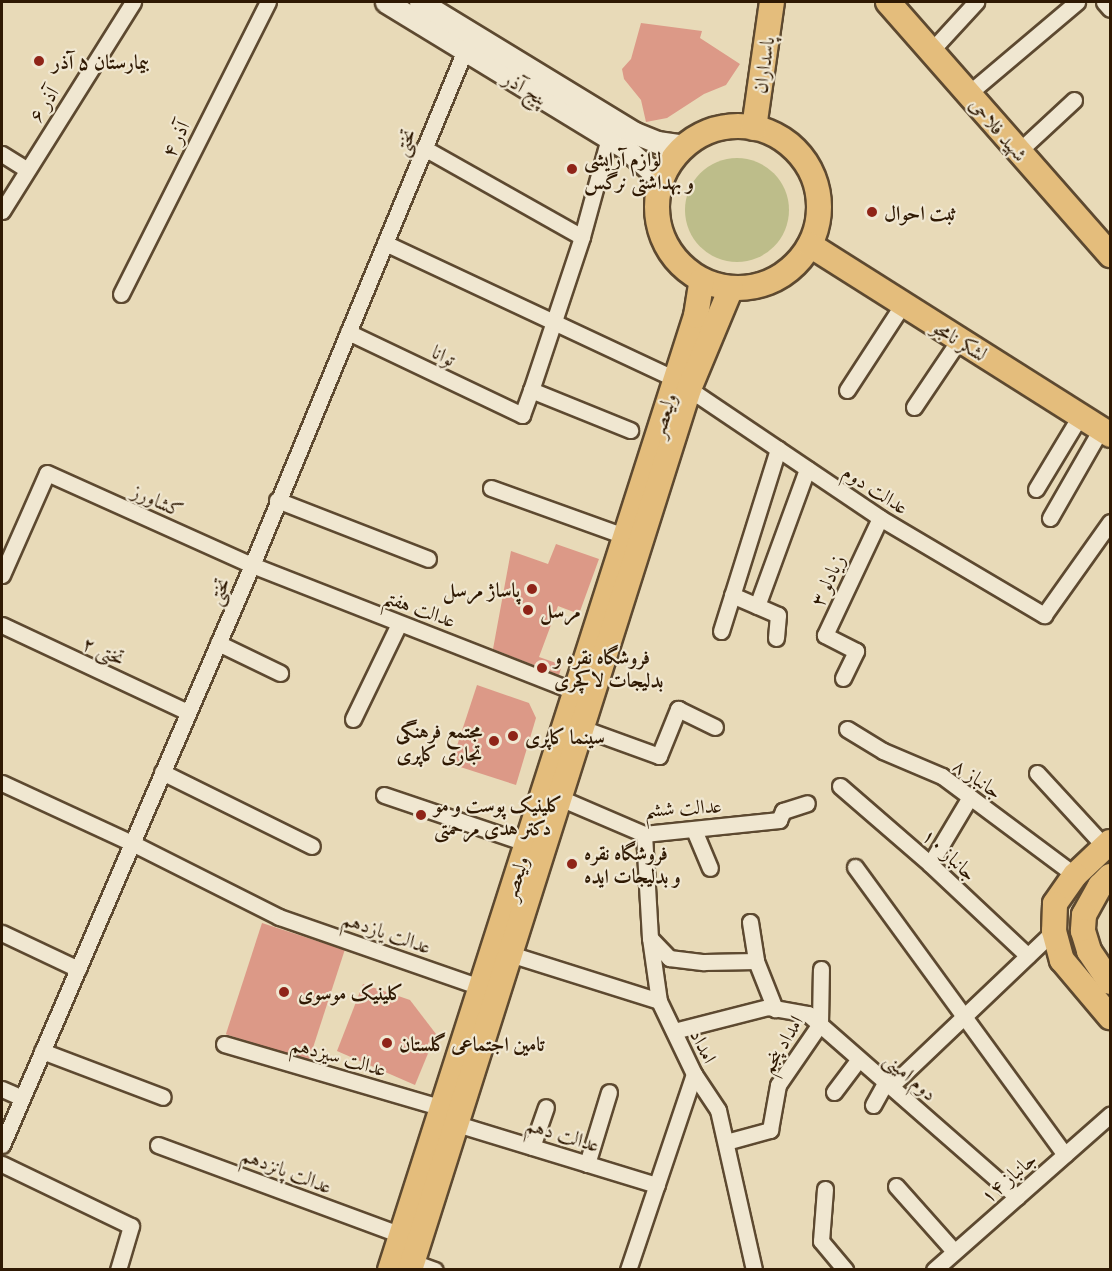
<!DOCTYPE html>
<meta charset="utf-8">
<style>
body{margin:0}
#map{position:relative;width:1112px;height:1271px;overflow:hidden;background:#e8dab8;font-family:"Gentium Book Plus",Amiri,serif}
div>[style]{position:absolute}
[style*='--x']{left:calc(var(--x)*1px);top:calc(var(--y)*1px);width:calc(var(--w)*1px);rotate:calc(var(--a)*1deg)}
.green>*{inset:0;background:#bdbd8a}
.round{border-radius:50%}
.building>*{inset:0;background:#dc9987;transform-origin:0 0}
.roads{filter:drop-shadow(2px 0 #5d4930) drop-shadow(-2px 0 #5d4930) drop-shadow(0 2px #5d4930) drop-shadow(0 -2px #5d4930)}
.street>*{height:15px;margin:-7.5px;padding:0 7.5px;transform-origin:7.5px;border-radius:7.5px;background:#f0e7d1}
.secondary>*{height:21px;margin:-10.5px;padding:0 10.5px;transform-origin:10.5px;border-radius:10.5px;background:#f0e7d1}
.primary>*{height:24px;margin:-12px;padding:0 12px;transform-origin:12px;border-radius:12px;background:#e4bd7c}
.primary>.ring{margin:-12px;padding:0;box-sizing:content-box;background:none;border:24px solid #e4bd7c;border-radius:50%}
.dots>*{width:16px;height:16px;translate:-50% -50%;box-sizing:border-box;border:3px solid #f0e7d1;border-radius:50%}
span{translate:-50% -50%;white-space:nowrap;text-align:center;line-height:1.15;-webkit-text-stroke:4.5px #f0e7d1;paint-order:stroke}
.poi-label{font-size:20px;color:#2f1903;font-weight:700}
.left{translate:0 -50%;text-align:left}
.right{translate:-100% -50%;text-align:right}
.street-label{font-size:20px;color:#2f1903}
.frame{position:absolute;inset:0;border:3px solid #2f1903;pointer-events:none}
</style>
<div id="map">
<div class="green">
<div class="round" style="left:685px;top:158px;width:104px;height:104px"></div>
</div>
<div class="building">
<div style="clip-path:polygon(641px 23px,702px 31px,700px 38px,740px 64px,726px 85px,704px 94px,667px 118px,646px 122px,641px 100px,624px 79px,622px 69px,631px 59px)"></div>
<div style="clip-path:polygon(556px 544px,599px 559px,579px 614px,558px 606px,539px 657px,562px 665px,559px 675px,493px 649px,511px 551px,548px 564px)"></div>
<div style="clip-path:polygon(477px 685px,529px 703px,536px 718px,516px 785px,451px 764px)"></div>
<div style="left:262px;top:923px;width:87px;height:117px;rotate:18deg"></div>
<div style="clip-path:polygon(363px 984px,410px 1000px,436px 1034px,415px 1085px,337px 1051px)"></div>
</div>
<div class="roads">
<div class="street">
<div style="--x:1104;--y:2;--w:9;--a:49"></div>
<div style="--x:931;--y:51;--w:67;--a:-47.4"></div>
<div style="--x:968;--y:94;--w:143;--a:-40.2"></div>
<div style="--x:609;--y:138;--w:103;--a:105.3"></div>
<div style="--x:582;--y:237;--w:161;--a:108.4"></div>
<div style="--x:531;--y:390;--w:107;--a:22"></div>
<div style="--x:424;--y:148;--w:181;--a:29.4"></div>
<div style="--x:1019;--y:151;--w:75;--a:-42.8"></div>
<div style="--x:2;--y:154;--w:28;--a:32"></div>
<div style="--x:2;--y:211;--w:247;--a:-57.9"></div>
<div style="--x:385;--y:243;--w:320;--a:25.1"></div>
<div style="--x:121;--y:294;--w:327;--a:-63.3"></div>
<div style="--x:348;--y:332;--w:193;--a:25.5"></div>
<div style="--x:522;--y:415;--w:27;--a:-70"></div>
<div style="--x:689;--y:389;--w:230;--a:34"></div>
<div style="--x:880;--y:518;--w:191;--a:30.6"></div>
<div style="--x:1044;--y:615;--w:114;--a:-54.6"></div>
<div style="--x:847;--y:390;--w:103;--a:-56.9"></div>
<div style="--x:914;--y:407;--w:81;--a:-56.1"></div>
<div style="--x:491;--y:488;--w:141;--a:19.8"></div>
<div style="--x:1036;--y:489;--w:85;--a:-58.9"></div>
<div style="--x:277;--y:500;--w:162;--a:21.3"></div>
<div style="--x:1050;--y:518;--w:103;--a:-60.2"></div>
<div style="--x:2;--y:575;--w:111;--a:-66.2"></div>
<div style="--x:47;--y:473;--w:225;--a:24.2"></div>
<div style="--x:252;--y:565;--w:346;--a:21.4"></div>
<div style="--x:732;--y:595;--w:50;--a:23.5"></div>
<div style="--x:778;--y:615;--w:23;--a:95"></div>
<div style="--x:757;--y:606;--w:146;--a:-69.9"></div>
<div style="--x:2;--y:625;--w:205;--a:25.1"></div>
<div style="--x:721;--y:631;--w:191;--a:-72.6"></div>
<div style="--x:218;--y:643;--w:69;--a:25.8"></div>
<div style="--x:843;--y:678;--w:30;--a:-64"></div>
<div style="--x:856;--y:651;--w:35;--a:-153"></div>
<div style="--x:825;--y:635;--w:129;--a:-64.8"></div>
<div style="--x:353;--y:719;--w:106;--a:-64.2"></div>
<div style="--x:582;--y:728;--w:82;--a:20"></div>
<div style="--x:659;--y:756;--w:51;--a:-68"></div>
<div style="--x:678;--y:709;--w:41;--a:25.9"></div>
<div style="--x:847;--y:729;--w:42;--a:31.4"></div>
<div style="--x:883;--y:751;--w:64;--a:23"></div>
<div style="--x:942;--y:776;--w:166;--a:36.7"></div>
<div style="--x:162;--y:772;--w:167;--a:26.3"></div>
<div style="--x:1037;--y:773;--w:100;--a:47.4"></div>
<div style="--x:2;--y:783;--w:143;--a:24.8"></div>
<div style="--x:132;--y:843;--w:165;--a:26.7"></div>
<div style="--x:279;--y:917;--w:213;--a:19.2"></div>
<div style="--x:840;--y:786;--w:119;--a:40.9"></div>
<div style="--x:930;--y:864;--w:134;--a:43.2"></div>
<div style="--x:384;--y:795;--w:150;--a:18.7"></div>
<div style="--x:560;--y:798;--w:91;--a:23.2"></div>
<div style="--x:644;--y:834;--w:136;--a:-5.9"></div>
<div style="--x:779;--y:820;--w:10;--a:-66"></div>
<div style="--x:783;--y:811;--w:25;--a:-18"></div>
<div style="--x:694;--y:830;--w:41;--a:67.2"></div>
<div style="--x:644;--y:834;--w:104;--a:86.7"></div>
<div style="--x:650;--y:938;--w:64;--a:81.9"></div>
<div style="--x:659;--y:1001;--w:81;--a:64.4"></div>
<div style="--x:694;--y:1074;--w:43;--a:56.3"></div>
<div style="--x:718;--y:1110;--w:164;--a:77.3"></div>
<div style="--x:930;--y:864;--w:78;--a:-59.2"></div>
<div style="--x:855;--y:867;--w:356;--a:53.9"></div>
<div style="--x:750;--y:922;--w:39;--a:81"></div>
<div style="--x:756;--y:961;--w:52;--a:68.4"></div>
<div style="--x:2;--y:933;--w:84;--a:25.3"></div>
<div style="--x:650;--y:938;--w:28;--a:46"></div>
<div style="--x:669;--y:958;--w:35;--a:7"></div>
<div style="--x:704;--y:962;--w:52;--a:-1.1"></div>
<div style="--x:510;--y:954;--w:156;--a:17.5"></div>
<div style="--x:674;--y:1031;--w:97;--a:-14.3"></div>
<div style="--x:768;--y:1007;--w:41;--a:9.9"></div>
<div style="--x:808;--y:1014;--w:278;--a:41.2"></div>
<div style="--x:224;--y:1044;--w:228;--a:16.3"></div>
<div style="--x:42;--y:1051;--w:129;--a:20.8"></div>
<div style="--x:891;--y:1086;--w:225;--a:-43.6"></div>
<div style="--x:2;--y:1089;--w:22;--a:24"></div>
<div style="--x:834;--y:1092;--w:41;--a:-52.9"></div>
<div style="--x:873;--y:1105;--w:26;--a:-61"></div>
<div style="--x:457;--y:1124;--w:209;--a:17"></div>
<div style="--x:726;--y:1142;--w:46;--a:-15.3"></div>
<div style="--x:770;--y:1130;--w:46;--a:-79.9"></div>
<div style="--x:778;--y:1085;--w:74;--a:-55.5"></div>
<div style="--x:820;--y:1024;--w:55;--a:-89"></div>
<div style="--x:2;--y:1145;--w:632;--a:-66.68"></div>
<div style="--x:252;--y:565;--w:557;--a:-67.53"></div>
<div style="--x:158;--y:1145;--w:259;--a:20.3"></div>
<div style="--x:532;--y:1147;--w:42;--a:-70.7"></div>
<div style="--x:2;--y:1164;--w:143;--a:25.7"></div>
<div style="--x:131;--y:1226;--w:46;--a:106.5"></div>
<div style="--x:587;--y:1164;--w:75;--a:-73"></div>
<div style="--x:896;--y:1186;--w:87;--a:48.3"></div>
<div style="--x:825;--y:1189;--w:52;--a:94.4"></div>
<div style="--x:821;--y:1241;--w:38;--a:50"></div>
<div style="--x:413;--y:1262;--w:23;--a:20"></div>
<div style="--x:628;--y:1270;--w:207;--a:-71.4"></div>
<div style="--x:934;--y:1270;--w:235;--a:-41.4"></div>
</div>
<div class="secondary">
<div style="--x:386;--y:2;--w:280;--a:31.4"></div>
<div style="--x:625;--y:148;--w:49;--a:40.9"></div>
<div style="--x:420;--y:2;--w:252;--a:31.4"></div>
<div style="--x:635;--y:133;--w:24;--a:22"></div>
<div style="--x:657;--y:142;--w:28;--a:8"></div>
</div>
<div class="primary">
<div style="--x:888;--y:2;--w:337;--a:48.7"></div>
<div class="ring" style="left:657px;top:126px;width:138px;height:138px"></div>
<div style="--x:754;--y:128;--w:127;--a:-81.9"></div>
<div style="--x:810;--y:245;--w:355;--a:32.3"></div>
<div style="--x:1110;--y:842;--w:48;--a:136.7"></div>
<div style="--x:1075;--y:875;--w:35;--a:125"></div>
<div style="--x:1055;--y:904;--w:27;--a:92"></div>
<div style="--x:1054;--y:931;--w:30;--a:75"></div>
<div style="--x:1062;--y:960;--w:75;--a:49.9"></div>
<div style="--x:1110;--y:876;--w:14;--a:135"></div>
<div style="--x:1100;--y:886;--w:33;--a:119"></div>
<div style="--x:1084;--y:915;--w:16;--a:94"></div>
<div style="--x:1083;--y:931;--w:21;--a:73"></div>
<div style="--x:1089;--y:951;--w:37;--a:56"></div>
<div style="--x:390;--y:1270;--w:1002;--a:-72.22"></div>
<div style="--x:696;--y:316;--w:36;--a:-81"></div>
<div style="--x:410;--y:1270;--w:924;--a:-72.43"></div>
<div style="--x:689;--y:389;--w:109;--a:-67.4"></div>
</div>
</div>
<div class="dots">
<div style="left:39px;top:61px;background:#8f2418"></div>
<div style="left:572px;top:169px;background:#8f2418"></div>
<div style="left:872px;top:212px;background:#8f2418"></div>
<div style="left:532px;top:589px;background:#8f2418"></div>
<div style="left:528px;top:610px;background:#8f2418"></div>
<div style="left:542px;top:668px;background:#8f2418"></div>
<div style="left:513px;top:736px;background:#8f2418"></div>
<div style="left:494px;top:741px;background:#8f2418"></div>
<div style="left:421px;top:815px;background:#8f2418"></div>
<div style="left:572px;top:864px;background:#8f2418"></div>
<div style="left:284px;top:992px;background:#8f2418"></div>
<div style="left:387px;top:1043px;background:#8f2418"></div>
</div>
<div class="poi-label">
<span class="left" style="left:52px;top:61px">بیمارستان ۵ آذر</span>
<span class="left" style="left:584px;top:170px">لوازم آرایشی<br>و بهداشتی نرگس</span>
<span class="left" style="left:884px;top:212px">ثبت احوال</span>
<span class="right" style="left:520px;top:589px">پاساژ مرسل</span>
<span class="left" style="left:540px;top:610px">مرسل</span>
<span class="left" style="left:554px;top:668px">فروشگاه نقره و<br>بدلیجات لاکچری</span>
<span class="right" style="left:482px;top:742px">مجتمع فرهنگی<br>تجاری کاپری</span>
<span class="left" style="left:525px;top:736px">سینما کاپری</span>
<span class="left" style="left:434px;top:816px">کلینیک پوست و مو<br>دکتر هدی مرحمتی</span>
<span class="left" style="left:584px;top:864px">فروشگاه نقره<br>و بدلیجات ایده</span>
<span class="left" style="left:298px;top:992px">کلینیک موسوی</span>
<span class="left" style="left:399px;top:1043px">تامین اجتماعی گلستان</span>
</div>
<div class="street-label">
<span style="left:763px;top:65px;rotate:-82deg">پاسداران</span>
<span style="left:526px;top:88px;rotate:31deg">پنج آذر</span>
<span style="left:43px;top:104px;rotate:-57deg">آذر ۶</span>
<span style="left:999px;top:129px;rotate:49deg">شهید فلاحی</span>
<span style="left:175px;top:139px;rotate:-63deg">آذر ۴</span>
<span style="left:404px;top:142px;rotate:-68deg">تختی</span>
<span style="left:960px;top:340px;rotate:32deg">لشکر نامجو</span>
<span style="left:444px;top:355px;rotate:26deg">توانا</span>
<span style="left:663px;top:415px;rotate:-72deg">ولیعصر</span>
<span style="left:876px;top:489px;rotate:33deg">عدالت دوم</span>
<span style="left:158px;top:500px;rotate:24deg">کشاورز</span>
<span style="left:827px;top:580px;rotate:-65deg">زیادلو ۳</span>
<span style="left:218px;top:591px;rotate:-67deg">تختی</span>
<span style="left:420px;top:608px;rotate:20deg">عدالت هفتم</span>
<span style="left:104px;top:650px;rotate:25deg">تختی ۲</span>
<span style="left:978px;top:778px;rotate:35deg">جانباز ۸</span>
<span style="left:683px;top:807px;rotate:-3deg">عدالت ششم</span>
<span style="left:950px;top:854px;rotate:43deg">۱۰ جانباز</span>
<span style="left:515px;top:878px;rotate:-73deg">ولیعصر</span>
<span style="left:387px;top:932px;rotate:19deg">عدالت یازدهم</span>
<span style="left:781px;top:1044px;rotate:-59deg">امداد پنجم</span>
<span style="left:704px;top:1046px;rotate:63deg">امداد</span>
<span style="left:339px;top:1056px;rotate:16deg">عدالت سیزدهم</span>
<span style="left:911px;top:1076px;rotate:41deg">دوم امینی</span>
<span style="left:563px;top:1134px;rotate:17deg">عدالت دهم</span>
<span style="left:287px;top:1170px;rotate:21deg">عدالت پانزدهم</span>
<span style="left:1008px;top:1177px;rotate:-41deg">جانباز ۱۴</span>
</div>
<div class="frame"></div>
</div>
